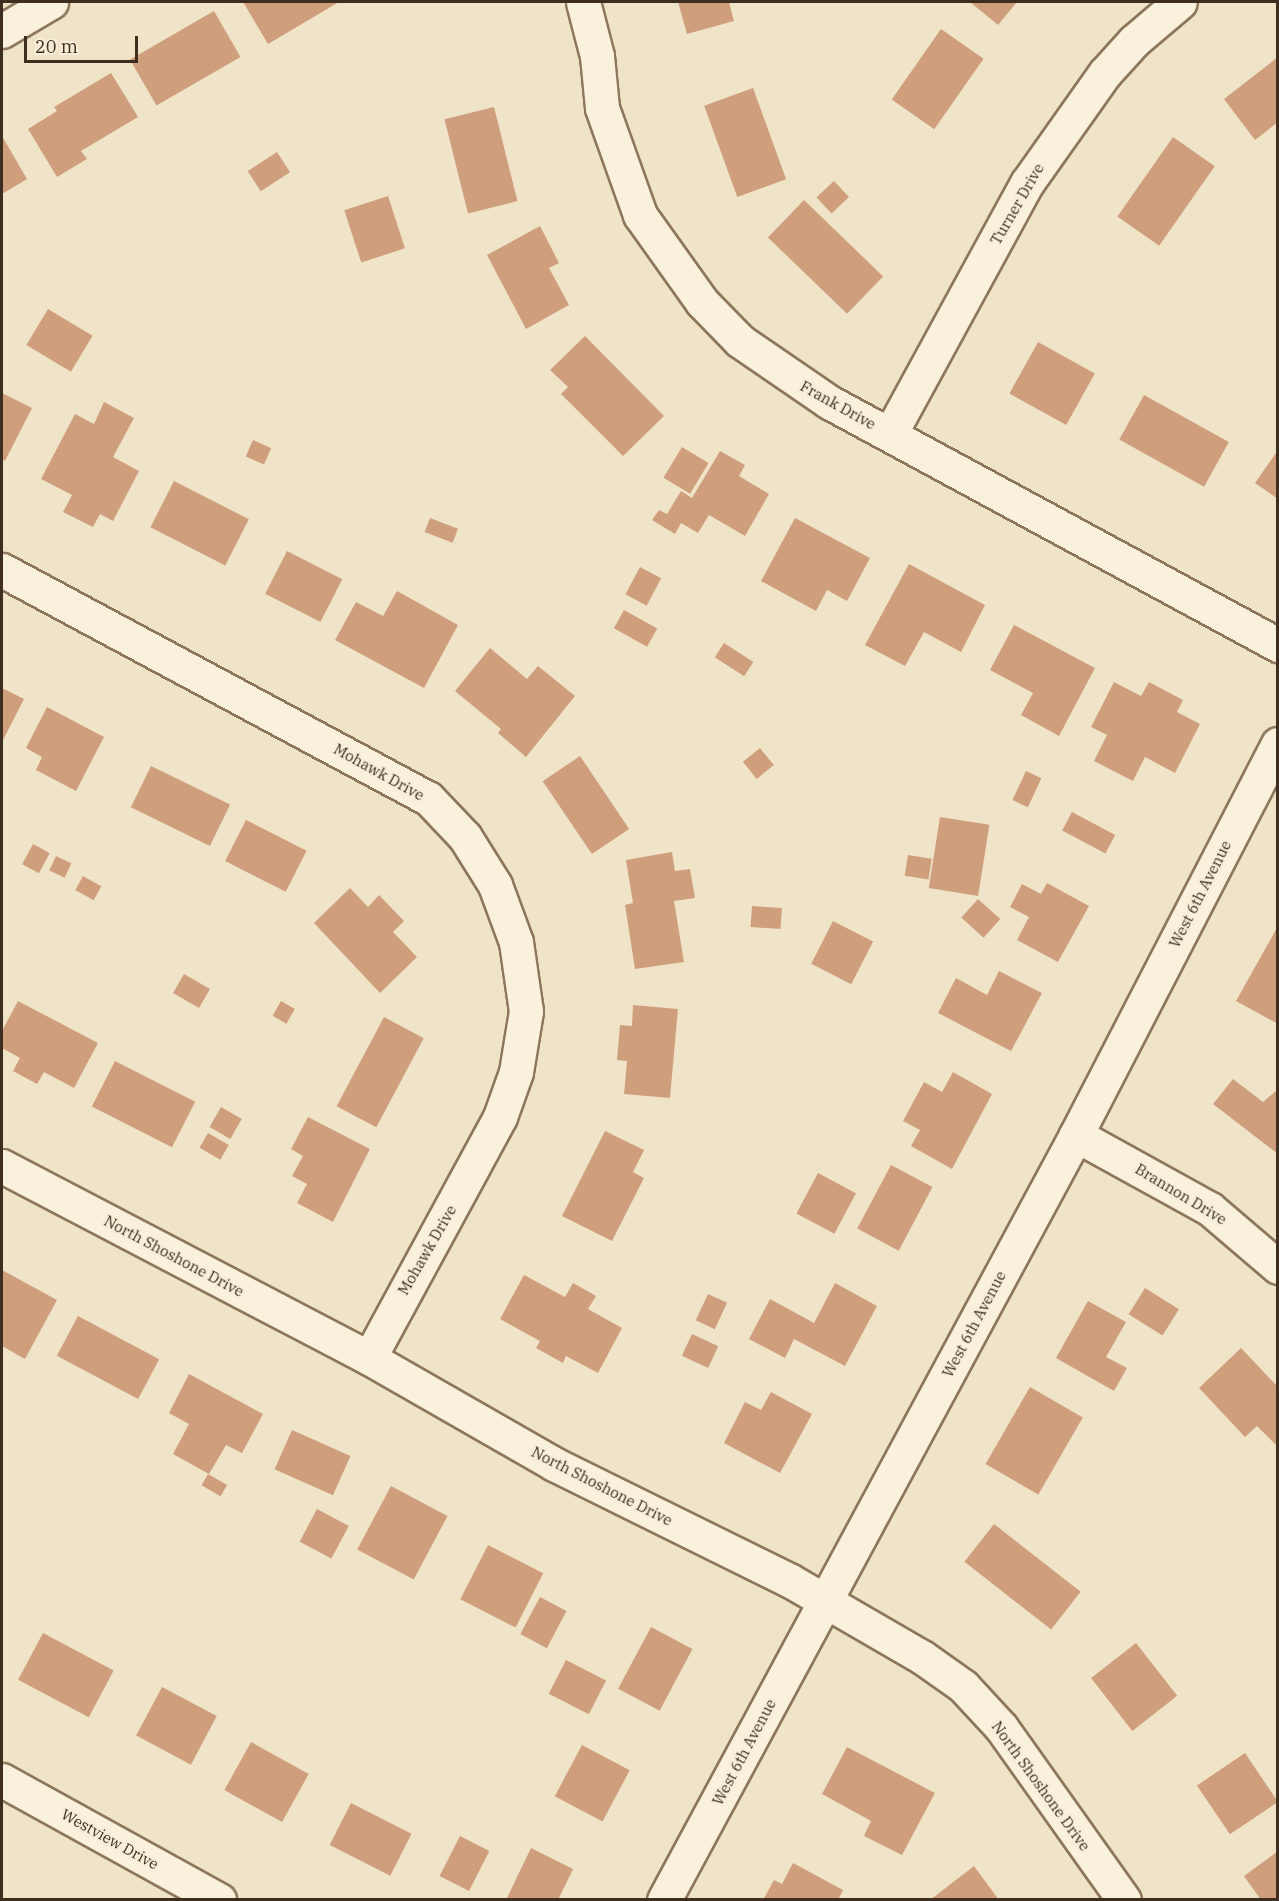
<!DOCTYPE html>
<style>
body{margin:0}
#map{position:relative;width:1279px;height:1901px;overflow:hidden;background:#f0e4c8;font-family:"IBM Plex Serif",serif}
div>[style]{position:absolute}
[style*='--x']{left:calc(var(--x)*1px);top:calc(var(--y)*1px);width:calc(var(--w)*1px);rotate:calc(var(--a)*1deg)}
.building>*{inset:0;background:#cf9f7d;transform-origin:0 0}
.roads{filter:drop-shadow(2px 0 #8d765c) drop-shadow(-2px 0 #8d765c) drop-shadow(0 2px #8d765c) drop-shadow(0 -2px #8d765c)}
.street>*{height:33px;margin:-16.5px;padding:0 16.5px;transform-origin:16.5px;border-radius:16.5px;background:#faf1dc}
span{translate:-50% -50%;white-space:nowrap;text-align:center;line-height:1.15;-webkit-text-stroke:5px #f7eed8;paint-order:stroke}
.street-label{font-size:15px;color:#3d2e20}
.frame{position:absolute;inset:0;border:3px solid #3d2e20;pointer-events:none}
.scale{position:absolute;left:24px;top:36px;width:114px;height:27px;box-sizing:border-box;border:3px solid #3d2e20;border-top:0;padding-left:8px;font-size:18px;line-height:21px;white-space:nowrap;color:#3d2e20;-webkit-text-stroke:4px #f7eed8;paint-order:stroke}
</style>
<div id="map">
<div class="building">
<div style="clip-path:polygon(243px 2px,339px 2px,268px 44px)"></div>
<div style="clip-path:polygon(678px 2px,729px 2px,734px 21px,687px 34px)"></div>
<div style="clip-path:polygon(970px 2px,1017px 2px,998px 25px)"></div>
<div style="left:214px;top:11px;width:53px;height:97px;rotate:60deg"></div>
<div style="left:941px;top:29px;width:52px;height:86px;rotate:35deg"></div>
<div style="clip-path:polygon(1278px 57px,1278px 122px,1255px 140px,1224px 99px)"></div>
<div style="clip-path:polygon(111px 73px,138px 117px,81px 151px,87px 159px,57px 177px,28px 129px,57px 111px,54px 107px)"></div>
<div style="left:753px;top:88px;width:97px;height:52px;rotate:70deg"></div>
<div style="left:494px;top:107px;width:97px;height:51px;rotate:76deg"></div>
<div style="clip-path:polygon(2px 136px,27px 179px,2px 194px)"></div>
<div style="left:1173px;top:137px;width:51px;height:97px;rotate:35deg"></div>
<div style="left:277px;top:152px;width:24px;height:35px;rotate:57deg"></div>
<div style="left:834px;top:181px;width:22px;height:24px;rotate:47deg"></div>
<div style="left:388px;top:196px;width:55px;height:46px;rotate:72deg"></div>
<div style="left:804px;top:200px;width:110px;height:52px;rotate:44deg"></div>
<div style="clip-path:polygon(540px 226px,559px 263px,549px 268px,569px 305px,526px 329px,487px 255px)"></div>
<div style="left:48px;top:309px;width:52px;height:42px;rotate:31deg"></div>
<div style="clip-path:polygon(585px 336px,664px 416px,623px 456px,561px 394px,568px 387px,550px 370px)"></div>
<div style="left:1038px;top:342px;width:65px;height:59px;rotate:29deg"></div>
<div style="clip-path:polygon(2px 393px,32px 408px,5px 461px,2px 459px)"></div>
<div style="left:1144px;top:395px;width:97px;height:51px;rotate:29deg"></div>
<div style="clip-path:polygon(104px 402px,134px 418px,113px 457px,139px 471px,113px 521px,100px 514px,93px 527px,63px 512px,72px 495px,41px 479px,75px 414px,94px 424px)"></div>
<div style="left:253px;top:440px;width:20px;height:18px;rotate:24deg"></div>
<div style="left:682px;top:447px;width:31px;height:36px;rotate:31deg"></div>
<div style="clip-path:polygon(1278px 450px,1278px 499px,1255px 483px)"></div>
<div style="clip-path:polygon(720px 451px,745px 465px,739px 476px,769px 494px,745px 536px,709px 515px,698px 533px,681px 523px,675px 534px,652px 520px,659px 510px,667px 514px,681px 491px,692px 498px)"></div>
<div style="left:174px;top:481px;width:84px;height:52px;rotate:27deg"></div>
<div style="left:430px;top:518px;width:30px;height:15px;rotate:21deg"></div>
<div style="clip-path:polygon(795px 518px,870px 558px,847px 601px,827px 590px,816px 611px,761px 581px)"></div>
<div style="left:287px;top:551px;width:62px;height:48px;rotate:27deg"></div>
<div style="clip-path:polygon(909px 564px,985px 605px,961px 652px,924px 632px,905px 666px,865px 645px)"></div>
<div style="left:640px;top:567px;width:24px;height:31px;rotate:28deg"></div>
<div style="clip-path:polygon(397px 591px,458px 625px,424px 688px,335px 640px,356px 602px,383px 616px)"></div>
<div style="left:624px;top:610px;width:38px;height:21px;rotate:29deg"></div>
<div style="clip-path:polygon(1014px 625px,1095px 668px,1059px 736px,1021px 715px,1033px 693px,990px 670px)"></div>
<div style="left:724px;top:643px;width:35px;height:17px;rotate:33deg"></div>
<div style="clip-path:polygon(490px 648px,527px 679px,538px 666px,575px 696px,526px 757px,498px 733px,501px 729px,455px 691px)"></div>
<div style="clip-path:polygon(1114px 682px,1141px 696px,1149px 682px,1183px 700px,1177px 712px,1200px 724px,1175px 773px,1145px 757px,1133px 781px,1094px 761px,1107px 735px,1091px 727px)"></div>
<div style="clip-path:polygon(2px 688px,24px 699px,2px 742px)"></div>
<div style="clip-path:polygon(47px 707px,104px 737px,76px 791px,36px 770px,42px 757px,26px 748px)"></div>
<div style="left:760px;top:748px;width:22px;height:22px;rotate:51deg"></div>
<div style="left:580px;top:756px;width:88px;height:45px;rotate:56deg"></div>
<div style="left:151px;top:766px;width:88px;height:46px;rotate:26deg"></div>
<div style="left:1026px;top:771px;width:17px;height:32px;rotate:25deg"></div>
<div style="left:1072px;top:812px;width:49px;height:21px;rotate:28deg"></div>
<div style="left:940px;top:817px;width:50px;height:72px;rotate:9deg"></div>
<div style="left:246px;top:820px;width:68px;height:46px;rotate:27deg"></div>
<div style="left:33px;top:844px;width:19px;height:23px;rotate:28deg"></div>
<div style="clip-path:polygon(672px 852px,675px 871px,690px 869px,695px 898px,674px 901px,684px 962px,635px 969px,625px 905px,633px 903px,626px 860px)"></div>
<div style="left:908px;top:855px;width:24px;height:21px;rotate:9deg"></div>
<div style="left:56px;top:856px;width:17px;height:16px;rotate:25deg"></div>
<div style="left:83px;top:876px;width:21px;height:16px;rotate:29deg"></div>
<div style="clip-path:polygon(1047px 883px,1089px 906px,1058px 962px,1017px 940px,1029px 917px,1010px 907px,1022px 884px,1041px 894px)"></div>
<div style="clip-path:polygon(350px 888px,368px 907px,379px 895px,404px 921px,393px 932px,417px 957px,380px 993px,314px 923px)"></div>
<div style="left:978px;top:899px;width:30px;height:25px;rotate:42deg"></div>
<div style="left:752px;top:906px;width:30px;height:21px;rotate:4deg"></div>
<div style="left:833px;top:921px;width:45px;height:48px;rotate:27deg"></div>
<div style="clip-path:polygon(1278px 926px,1278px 1024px,1236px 1001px)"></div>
<div style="clip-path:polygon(999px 971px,1042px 993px,1011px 1051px,938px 1013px,956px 978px,987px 995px)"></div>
<div style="left:184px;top:974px;width:30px;height:22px;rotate:30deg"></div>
<div style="clip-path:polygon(18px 1001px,98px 1043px,74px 1088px,44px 1072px,37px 1084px,13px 1071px,20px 1058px,2px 1048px,2px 1031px)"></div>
<div style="left:281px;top:1001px;width:16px;height:17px;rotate:30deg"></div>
<div style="clip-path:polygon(633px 1005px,678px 1009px,670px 1098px,624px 1094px,627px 1061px,617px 1060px,620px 1025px,632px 1026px)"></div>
<div style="left:384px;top:1017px;width:45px;height:101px;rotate:28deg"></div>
<div style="left:115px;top:1061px;width:90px;height:51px;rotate:27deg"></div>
<div style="clip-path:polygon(953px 1072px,992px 1094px,952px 1169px,911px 1146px,920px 1130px,903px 1121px,924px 1082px,942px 1092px)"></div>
<div style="clip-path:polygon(1233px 1079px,1263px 1102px,1278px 1089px,1278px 1154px,1213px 1104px)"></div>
<div style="left:221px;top:1107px;width:24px;height:23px;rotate:30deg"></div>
<div style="clip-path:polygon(308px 1117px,370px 1149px,333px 1222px,297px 1203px,307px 1184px,292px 1176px,303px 1156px,291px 1149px)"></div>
<div style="clip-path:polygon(605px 1131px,644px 1150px,633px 1172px,644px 1178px,612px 1241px,562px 1216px)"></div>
<div style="left:208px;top:1133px;width:24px;height:17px;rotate:30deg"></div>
<div style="left:891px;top:1165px;width:47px;height:72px;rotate:28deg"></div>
<div style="left:818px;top:1173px;width:43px;height:46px;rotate:28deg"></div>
<div style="clip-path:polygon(2px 1270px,57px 1300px,25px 1359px,2px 1346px)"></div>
<div style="clip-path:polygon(524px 1275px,565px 1297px,573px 1283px,596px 1296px,588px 1309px,622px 1328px,598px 1373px,566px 1356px,563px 1363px,536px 1348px,540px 1341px,500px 1319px)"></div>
<div style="clip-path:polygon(835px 1283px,877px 1306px,845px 1366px,794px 1339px,785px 1358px,749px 1339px,770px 1299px,814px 1323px)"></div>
<div style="left:1145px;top:1288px;width:40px;height:31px;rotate:32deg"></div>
<div style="left:708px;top:1294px;width:21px;height:29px;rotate:25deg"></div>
<div style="clip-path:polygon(1088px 1301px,1126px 1322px,1106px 1357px,1127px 1368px,1114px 1391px,1056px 1358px)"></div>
<div style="left:78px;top:1316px;width:92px;height:45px;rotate:28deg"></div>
<div style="left:692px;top:1334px;width:29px;height:24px;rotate:25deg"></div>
<div style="clip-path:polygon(1241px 1348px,1278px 1387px,1278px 1447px,1257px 1426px,1245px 1437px,1199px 1388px)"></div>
<div style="clip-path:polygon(189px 1374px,263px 1414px,242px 1453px,226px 1445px,209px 1474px,173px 1454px,189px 1424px,169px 1413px)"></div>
<div style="left:1030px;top:1387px;width:61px;height:89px;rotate:30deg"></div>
<div style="clip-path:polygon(771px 1392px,812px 1414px,780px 1473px,724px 1443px,745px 1402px,761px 1410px)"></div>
<div style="left:292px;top:1430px;width:64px;height:43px;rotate:24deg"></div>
<div style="left:208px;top:1474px;width:22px;height:13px;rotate:30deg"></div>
<div style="left:391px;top:1486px;width:64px;height:72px;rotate:28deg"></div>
<div style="left:317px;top:1509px;width:36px;height:37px;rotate:28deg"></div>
<div style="left:994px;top:1524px;width:110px;height:48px;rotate:38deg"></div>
<div style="left:488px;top:1545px;width:62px;height:61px;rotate:27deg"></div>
<div style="left:540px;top:1597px;width:30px;height:42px;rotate:28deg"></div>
<div style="left:651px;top:1627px;width:47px;height:70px;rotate:28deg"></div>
<div style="left:43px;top:1633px;width:80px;height:53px;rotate:28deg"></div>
<div style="left:1136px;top:1643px;width:67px;height:57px;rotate:52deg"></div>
<div style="left:566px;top:1660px;width:45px;height:38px;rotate:27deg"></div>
<div style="left:162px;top:1687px;width:62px;height:55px;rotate:28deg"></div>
<div style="left:251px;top:1742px;width:66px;height:55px;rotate:29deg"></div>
<div style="left:582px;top:1745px;width:54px;height:58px;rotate:28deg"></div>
<div style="clip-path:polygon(847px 1747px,935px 1793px,902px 1855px,864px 1836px,871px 1821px,822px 1794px)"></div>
<div style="left:1245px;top:1753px;width:59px;height:58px;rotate:56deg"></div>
<div style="left:351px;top:1803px;width:68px;height:47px;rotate:27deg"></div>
<div style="left:460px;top:1836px;width:33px;height:45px;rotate:27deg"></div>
<div style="clip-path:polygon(531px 1848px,573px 1869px,558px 1900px,506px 1900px)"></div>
<div style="clip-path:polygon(1278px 1851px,1278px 1900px,1261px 1900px,1244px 1876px)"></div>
<div style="clip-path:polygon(793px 1863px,843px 1890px,838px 1900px,763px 1900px,774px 1880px,782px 1884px)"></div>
<div style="clip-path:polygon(974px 1866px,999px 1900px,930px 1900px)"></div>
</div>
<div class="roads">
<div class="street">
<div style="--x:583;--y:2;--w:56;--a:75.5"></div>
<div style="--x:597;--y:56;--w:52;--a:84.5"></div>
<div style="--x:602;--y:108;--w:114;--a:70.4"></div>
<div style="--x:640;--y:215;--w:107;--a:54.5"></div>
<div style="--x:702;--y:302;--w:54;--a:45.7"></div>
<div style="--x:740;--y:341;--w:108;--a:34.4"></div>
<div style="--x:829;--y:402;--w:511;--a:28.42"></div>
<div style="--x:2;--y:31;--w:57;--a:-30.6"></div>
<div style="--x:890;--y:434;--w:286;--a:-61.4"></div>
<div style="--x:1027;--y:183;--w:135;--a:-54.7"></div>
<div style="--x:1105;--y:73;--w:43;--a:-47.8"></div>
<div style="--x:1134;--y:41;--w:60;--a:-40.3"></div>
<div style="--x:2;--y:570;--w:483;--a:28.2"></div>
<div style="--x:428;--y:798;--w:54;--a:46.5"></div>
<div style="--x:465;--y:837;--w:57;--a:58"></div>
<div style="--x:495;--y:885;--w:61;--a:69.8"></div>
<div style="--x:516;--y:942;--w:70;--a:81.8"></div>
<div style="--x:526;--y:1011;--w:62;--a:99.3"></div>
<div style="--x:516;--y:1072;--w:48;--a:109.6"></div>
<div style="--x:500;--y:1117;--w:274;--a:118.5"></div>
<div style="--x:1076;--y:1135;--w:153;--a:28.9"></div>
<div style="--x:1210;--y:1209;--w:89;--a:40.5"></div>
<div style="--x:2;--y:1166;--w:414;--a:27.6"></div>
<div style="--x:369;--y:1358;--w:213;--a:29.8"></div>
<div style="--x:554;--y:1464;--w:262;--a:26.3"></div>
<div style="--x:789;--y:1580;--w:154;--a:30.1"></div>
<div style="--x:922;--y:1657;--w:50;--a:35.3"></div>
<div style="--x:963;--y:1686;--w:56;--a:47.2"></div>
<div style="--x:1001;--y:1727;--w:212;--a:54.6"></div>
<div style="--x:2;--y:1780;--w:248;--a:28.9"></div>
<div style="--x:664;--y:1900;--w:869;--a:-61.69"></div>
<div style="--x:1076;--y:1135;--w:440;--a:-62.7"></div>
</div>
</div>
<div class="street-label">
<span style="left:1017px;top:204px;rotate:-60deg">Turner Drive</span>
<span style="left:838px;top:405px;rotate:29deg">Frank Drive</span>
<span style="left:379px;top:772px;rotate:29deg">Mohawk Drive</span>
<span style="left:1200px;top:894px;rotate:-63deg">West 6th Avenue</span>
<span style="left:1181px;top:1194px;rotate:31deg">Brannon Drive</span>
<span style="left:427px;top:1250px;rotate:-60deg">Mohawk Drive</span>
<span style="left:174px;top:1256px;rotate:28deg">North Shoshone Drive</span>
<span style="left:974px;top:1324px;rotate:-62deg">West 6th Avenue</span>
<span style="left:602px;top:1486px;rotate:27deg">North Shoshone Drive</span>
<span style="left:744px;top:1752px;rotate:-62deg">West 6th Avenue</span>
<span style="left:1041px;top:1786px;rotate:54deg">North Shoshone Drive</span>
<span style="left:110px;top:1839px;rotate:29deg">Westview Drive</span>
</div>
<div class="frame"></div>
<div class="scale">20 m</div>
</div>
